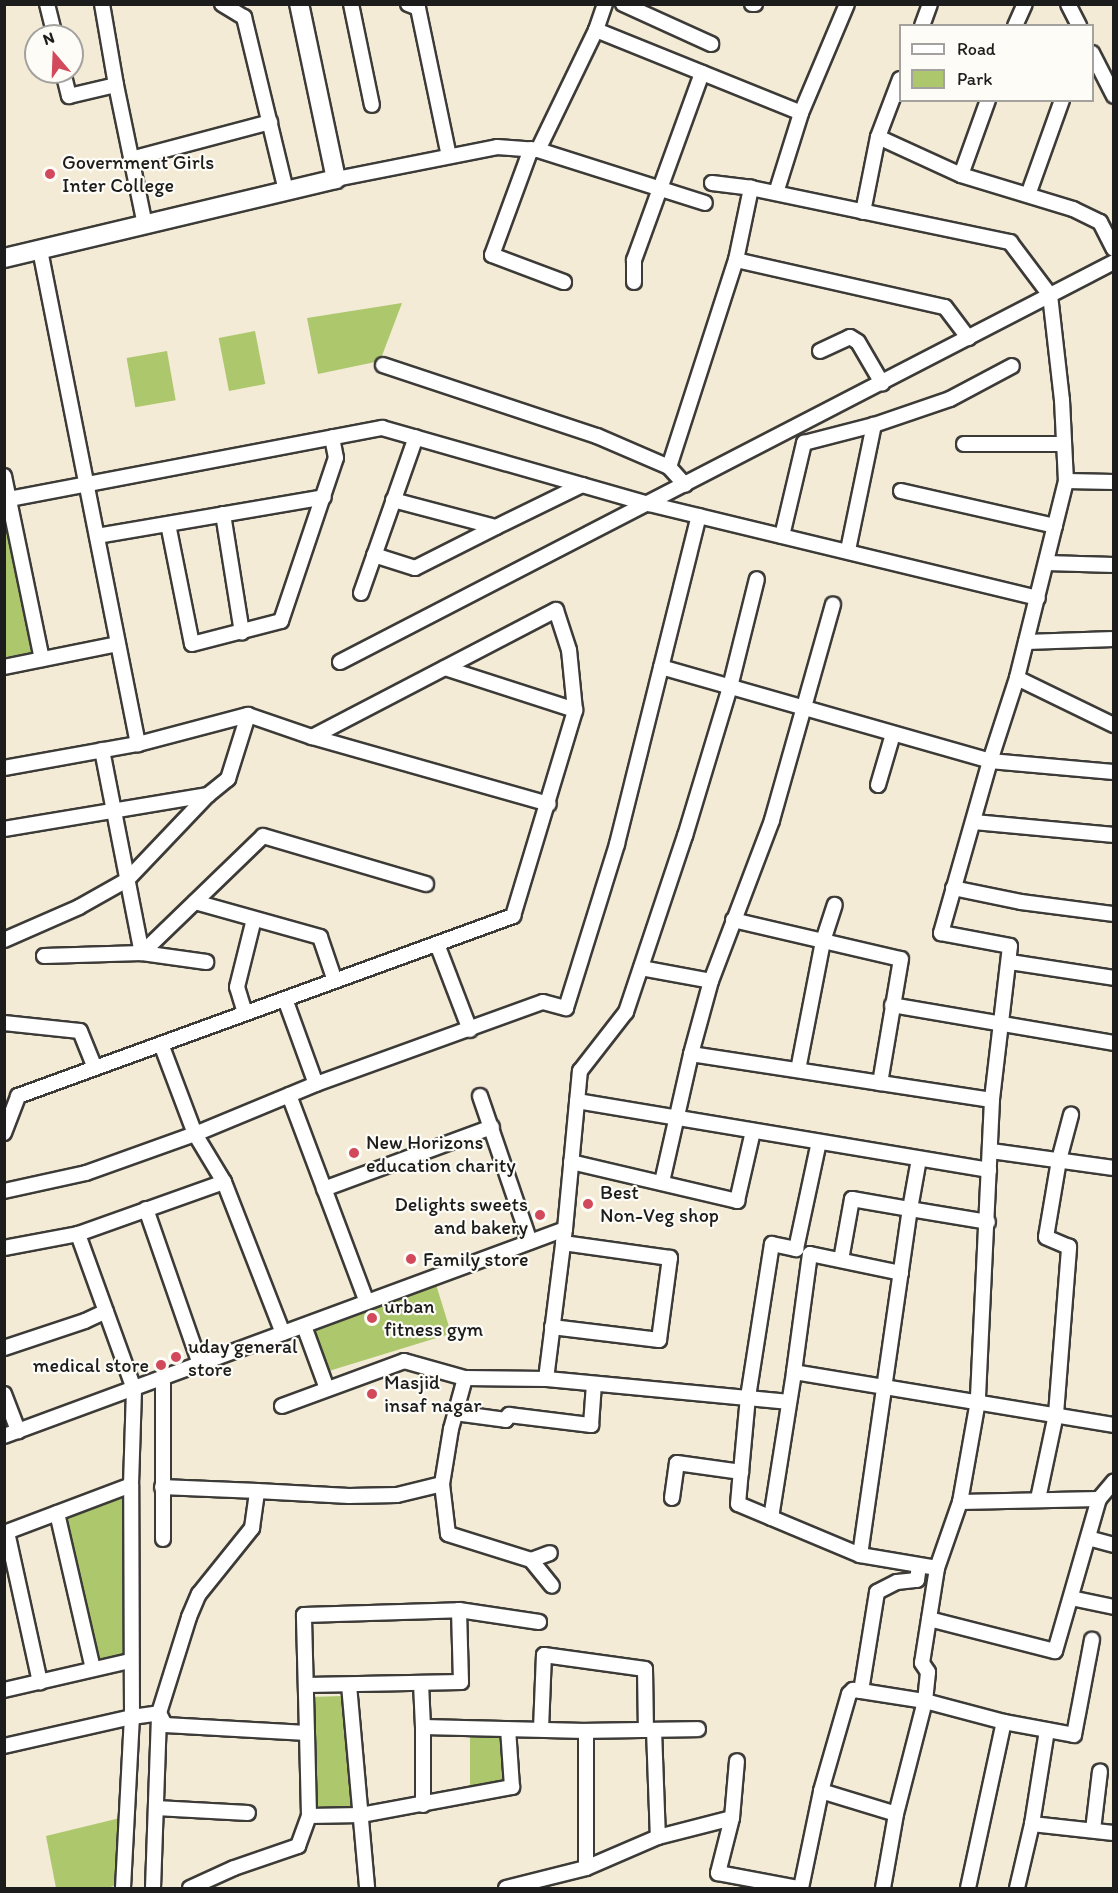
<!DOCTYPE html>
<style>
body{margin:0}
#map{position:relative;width:1118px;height:1893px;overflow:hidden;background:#f4ebd6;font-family:Itim,sans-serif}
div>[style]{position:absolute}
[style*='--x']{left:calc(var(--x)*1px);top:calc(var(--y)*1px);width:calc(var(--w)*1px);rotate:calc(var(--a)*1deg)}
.green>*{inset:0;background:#adc76d;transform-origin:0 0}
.roads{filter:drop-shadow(2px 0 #3c3b38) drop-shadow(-2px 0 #3c3b38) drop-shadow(0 2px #3c3b38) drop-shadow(0 -2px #3c3b38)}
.minor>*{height:14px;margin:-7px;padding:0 7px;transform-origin:7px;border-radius:7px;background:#fff}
.tertiary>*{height:18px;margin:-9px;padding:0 9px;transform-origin:9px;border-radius:9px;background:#fff}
.dots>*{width:16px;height:16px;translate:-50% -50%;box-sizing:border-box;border:3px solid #fdfcf7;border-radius:50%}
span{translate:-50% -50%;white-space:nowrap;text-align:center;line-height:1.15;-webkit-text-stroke:4.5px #fdfcf7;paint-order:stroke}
.poi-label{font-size:20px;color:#1c1c1c}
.left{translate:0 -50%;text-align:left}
.right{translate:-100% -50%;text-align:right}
.frame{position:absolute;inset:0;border:6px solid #1c1c1c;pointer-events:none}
.legend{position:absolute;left:899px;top:24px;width:195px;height:78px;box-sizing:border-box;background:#fdfcf7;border:2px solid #a3a29f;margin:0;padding:8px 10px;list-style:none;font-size:18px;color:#1c1c1c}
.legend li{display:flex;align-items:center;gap:12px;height:30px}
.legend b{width:30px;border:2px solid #a3a29f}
.north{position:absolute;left:24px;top:24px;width:60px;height:60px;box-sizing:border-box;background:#fdfcf7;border:2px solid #a3a29f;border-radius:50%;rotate:341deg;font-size:16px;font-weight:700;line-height:24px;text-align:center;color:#1c1c1c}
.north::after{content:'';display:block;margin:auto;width:21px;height:27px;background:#d1495b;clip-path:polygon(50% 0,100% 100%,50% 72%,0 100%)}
</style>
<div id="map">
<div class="green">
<div style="clip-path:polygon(402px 303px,380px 361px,318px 374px,307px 318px)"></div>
<div style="left:255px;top:331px;width:54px;height:37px;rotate:79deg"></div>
<div style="left:167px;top:351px;width:50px;height:41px;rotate:80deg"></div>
<div style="clip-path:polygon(4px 507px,36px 652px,5px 657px,4px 657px)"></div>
<div style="left:435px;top:1281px;width:55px;height:132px;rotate:73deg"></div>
<div style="clip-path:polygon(126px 1493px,128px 1661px,96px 1665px,62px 1517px)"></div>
<div style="clip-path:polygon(343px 1696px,352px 1809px,313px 1810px,310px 1697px)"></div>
<div style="clip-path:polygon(503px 1733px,507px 1785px,470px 1789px,470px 1734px)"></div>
<div style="clip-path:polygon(120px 1818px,118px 1885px,106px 1888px,56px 1888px,46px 1836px)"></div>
</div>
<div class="roads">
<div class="minor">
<div style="--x:47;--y:4;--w:33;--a:76"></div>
<div style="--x:102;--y:4;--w:82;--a:80.2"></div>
<div style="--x:222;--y:4;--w:26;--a:31"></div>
<div style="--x:244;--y:17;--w:179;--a:76.4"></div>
<div style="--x:351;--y:4;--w:103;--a:78.3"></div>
<div style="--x:408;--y:4;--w:11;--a:22"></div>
<div style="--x:418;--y:8;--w:151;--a:78.2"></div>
<div style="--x:623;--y:4;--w:97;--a:24.4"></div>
<div style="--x:752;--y:4;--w:3;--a:0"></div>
<div style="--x:1068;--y:4;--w:25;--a:63"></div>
<div style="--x:922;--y:26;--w:23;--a:-70"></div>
<div style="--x:1015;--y:26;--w:24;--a:-66"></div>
<div style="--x:596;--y:30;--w:221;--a:22"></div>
<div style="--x:1092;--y:53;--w:48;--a:62.9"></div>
<div style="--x:63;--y:72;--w:25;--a:76"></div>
<div style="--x:69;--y:96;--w:48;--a:-13.2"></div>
<div style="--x:116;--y:85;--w:143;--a:78.3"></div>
<div style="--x:878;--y:137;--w:91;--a:24.6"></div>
<div style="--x:961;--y:175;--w:117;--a:16.9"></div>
<div style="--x:1073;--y:209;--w:30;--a:26"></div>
<div style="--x:1100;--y:222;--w:30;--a:63"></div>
<div style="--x:531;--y:149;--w:113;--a:110.2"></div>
<div style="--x:492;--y:255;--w:77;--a:20.6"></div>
<div style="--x:538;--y:150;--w:133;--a:-64.2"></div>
<div style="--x:596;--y:30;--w:28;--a:-71"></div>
<div style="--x:131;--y:159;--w:144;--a:-14.9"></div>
<div style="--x:961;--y:175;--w:80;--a:-70.2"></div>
<div style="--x:336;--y:179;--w:164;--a:-11.2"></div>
<div style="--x:497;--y:147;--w:41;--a:4.2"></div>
<div style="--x:538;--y:150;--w:175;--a:17.6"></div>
<div style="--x:712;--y:183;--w:39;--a:7"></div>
<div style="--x:776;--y:193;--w:84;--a:-72.6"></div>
<div style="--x:801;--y:113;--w:118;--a:-67.1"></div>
<div style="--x:1028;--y:195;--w:101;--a:-70.3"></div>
<div style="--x:863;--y:212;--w:76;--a:-78.7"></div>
<div style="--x:878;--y:137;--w:62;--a:-69.2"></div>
<div style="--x:40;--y:250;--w:504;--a:78.78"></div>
<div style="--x:736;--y:260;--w:214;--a:12.7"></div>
<div style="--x:945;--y:307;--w:39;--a:53"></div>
<div style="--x:634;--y:282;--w:22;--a:-90"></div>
<div style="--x:634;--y:260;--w:199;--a:-70"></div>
<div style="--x:820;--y:351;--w:33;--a:-25"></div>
<div style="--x:850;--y:337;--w:9;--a:32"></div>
<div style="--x:858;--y:342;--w:48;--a:59.7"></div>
<div style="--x:383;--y:365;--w:225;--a:18.4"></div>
<div style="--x:597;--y:436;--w:78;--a:23.3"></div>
<div style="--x:669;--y:467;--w:24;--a:48"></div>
<div style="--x:964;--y:444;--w:100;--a:0"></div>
<div style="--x:669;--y:467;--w:218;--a:-72.1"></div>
<div style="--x:736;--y:260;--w:74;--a:-78.2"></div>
<div style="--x:751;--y:188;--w:265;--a:11.8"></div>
<div style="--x:1010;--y:242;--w:66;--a:53"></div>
<div style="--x:1050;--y:295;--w:106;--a:83.5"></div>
<div style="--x:1062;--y:400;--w:81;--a:87.2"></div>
<div style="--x:1066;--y:481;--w:203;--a:104"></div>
<div style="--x:1017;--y:678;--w:87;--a:108"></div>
<div style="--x:990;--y:761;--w:124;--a:5.1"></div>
<div style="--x:4;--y:476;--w:187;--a:78.3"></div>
<div style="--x:1066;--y:481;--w:48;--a:1.2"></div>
<div style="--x:901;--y:491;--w:158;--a:12.8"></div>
<div style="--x:4;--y:500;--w:385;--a:-10.8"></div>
<div style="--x:382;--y:428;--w:278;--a:15.9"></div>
<div style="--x:649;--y:504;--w:400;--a:13.6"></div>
<div style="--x:393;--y:500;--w:106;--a:14.7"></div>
<div style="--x:496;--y:527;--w:96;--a:-26"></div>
<div style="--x:223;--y:514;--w:120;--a:80.9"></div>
<div style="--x:168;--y:524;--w:122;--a:78.7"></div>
<div style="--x:192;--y:644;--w:92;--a:-14.5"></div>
<div style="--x:281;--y:621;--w:172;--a:-71.4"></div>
<div style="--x:336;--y:458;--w:21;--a:-101"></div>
<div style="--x:97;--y:536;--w:230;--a:-9.7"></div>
<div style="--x:782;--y:536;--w:96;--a:-76.7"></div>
<div style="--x:804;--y:443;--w:72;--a:-14.4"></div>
<div style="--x:874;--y:425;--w:80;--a:-18.9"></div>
<div style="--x:950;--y:399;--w:70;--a:-28"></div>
<div style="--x:848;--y:550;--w:128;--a:-78.3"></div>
<div style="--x:374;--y:555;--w:43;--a:17.6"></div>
<div style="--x:415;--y:568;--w:91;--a:-26.8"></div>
<div style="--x:1046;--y:563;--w:68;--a:1.7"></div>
<div style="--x:361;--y:593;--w:165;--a:-70.6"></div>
<div style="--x:1026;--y:642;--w:88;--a:-2"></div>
<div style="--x:340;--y:662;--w:871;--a:-27.33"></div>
<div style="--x:4;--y:667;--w:116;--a:-11.4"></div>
<div style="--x:661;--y:667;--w:342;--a:15.9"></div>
<div style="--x:990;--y:761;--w:179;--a:105.9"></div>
<div style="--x:941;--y:933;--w:70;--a:10.7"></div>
<div style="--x:1010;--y:946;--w:155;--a:96.7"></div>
<div style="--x:992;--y:1100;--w:301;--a:92.7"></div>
<div style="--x:978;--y:1401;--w:103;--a:100.1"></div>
<div style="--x:960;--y:1502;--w:70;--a:109.2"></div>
<div style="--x:937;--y:1568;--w:78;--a:-170.4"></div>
<div style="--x:860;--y:1555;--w:132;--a:-157.3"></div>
<div style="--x:738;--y:1504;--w:32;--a:-85"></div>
<div style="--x:445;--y:668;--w:137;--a:17.9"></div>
<div style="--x:1017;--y:678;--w:108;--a:25.9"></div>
<div style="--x:102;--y:750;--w:207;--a:78.9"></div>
<div style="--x:4;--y:768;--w:136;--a:-10.2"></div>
<div style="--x:138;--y:744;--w:114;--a:-14.8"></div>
<div style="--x:248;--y:715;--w:68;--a:19"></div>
<div style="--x:312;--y:737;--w:246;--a:15.8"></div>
<div style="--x:878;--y:785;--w:53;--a:-73.6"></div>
<div style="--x:974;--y:822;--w:141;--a:5.3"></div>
<div style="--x:4;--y:829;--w:207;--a:-9.5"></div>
<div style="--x:953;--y:888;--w:69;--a:11.6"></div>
<div style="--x:1021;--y:902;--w:94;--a:7.4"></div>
<div style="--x:195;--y:902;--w:130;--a:15.6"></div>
<div style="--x:320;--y:937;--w:46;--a:71.2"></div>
<div style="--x:733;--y:920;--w:172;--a:13.1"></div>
<div style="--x:901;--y:959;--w:126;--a:99.6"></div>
<div style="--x:4;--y:940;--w:82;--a:-23.7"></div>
<div style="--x:79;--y:907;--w:55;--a:-29.4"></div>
<div style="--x:127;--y:880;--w:117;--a:-46.4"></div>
<div style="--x:208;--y:795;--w:26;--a:-39"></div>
<div style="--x:228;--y:779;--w:67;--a:-72.6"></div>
<div style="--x:437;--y:944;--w:92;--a:69"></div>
<div style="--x:142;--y:953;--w:168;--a:-44"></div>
<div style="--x:263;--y:836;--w:170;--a:16.4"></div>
<div style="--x:44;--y:956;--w:98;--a:-1.8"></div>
<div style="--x:142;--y:953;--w:65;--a:8"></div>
<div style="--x:1010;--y:962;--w:105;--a:8.7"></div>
<div style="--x:641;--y:968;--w:71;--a:10.5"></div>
<div style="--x:285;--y:999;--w:90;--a:70"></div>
<div style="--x:892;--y:1005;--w:225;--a:9.7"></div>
<div style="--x:245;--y:1013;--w:27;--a:-107"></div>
<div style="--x:237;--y:987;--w:70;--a:-76"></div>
<div style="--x:4;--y:1023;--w:76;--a:6"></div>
<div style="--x:80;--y:1031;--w:40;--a:68"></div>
<div style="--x:161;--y:1044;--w:96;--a:69.3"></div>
<div style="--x:195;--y:1134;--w:56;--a:58.9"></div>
<div style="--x:224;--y:1182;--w:162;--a:68.7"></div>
<div style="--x:691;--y:1054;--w:304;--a:8.7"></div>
<div style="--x:798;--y:1070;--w:131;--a:-79"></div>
<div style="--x:823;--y:941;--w:38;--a:-72"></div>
<div style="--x:289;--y:1095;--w:221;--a:69.4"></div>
<div style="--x:480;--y:1096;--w:154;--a:71.1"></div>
<div style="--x:577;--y:1101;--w:418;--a:9.5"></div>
<div style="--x:4;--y:1133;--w:40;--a:-69"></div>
<div style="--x:18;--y:1096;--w:527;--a:-19.98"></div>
<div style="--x:513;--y:916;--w:215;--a:-73.2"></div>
<div style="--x:575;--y:710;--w:60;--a:-95.7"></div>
<div style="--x:569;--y:650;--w:42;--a:-108"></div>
<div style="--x:556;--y:610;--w:275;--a:152.5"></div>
<div style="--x:991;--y:1151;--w:124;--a:7.9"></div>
<div style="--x:571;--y:1162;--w:171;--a:13.2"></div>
<div style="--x:737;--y:1201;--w:72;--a:-77.1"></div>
<div style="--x:662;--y:1182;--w:131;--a:-77.2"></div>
<div style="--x:691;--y:1054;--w:76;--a:-74.7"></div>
<div style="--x:711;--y:981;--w:172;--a:-69.2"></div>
<div style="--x:772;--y:820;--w:224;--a:-74.2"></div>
<div style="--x:324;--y:1189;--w:179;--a:-20.3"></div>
<div style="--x:4;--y:1191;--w:84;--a:-12.4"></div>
<div style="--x:86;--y:1173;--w:116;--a:-19.7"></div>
<div style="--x:195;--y:1134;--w:131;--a:-22.5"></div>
<div style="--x:316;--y:1084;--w:241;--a:-19.9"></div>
<div style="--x:543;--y:1002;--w:24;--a:15"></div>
<div style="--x:566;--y:1008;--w:172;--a:-72.7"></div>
<div style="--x:617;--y:844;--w:338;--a:-76"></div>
<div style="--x:146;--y:1209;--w:164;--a:70.8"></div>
<div style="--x:4;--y:1248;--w:75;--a:-10.7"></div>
<div style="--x:78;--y:1234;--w:155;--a:-19.6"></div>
<div style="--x:841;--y:1260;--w:62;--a:-79.8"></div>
<div style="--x:852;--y:1199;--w:59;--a:9.8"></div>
<div style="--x:910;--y:1209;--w:51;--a:-79.8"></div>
<div style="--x:304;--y:1326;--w:67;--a:69.9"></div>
<div style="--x:552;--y:1327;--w:108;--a:6.9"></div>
<div style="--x:659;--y:1340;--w:83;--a:-82.4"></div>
<div style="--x:670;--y:1258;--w:108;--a:-172"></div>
<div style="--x:4;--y:1348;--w:85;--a:-18.4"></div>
<div style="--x:85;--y:1321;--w:23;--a:-25"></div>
<div style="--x:794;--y:1372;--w:119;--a:-82.3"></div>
<div style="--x:810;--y:1254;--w:93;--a:11.8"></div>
<div style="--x:163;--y:1378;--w:161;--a:90"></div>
<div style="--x:546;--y:1379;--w:151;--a:-82.8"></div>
<div style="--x:565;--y:1229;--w:159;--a:-84.6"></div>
<div style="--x:580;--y:1071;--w:75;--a:-52.1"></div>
<div style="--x:626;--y:1012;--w:186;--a:-71.5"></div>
<div style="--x:685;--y:836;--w:156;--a:-73.2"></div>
<div style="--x:730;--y:687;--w:111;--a:-76"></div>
<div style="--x:4;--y:1394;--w:40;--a:69"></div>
<div style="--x:282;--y:1406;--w:130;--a:-20.2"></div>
<div style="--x:404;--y:1361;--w:63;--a:15.6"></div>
<div style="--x:455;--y:1413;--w:51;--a:7.8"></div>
<div style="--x:506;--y:1420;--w:6;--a:-59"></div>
<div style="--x:509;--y:1415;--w:83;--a:7"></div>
<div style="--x:591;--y:1425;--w:41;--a:-85.8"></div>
<div style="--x:4;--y:1436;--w:598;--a:-20.25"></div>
<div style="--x:442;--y:1484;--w:50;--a:83.2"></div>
<div style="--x:448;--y:1534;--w:87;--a:17.4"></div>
<div style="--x:531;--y:1560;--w:20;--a:-20"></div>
<div style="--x:162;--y:1487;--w:95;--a:2.4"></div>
<div style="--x:672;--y:1498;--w:35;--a:-82"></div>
<div style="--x:677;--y:1463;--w:65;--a:8"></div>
<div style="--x:741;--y:1472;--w:75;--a:-84.7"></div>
<div style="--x:748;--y:1397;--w:155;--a:-81.1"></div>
<div style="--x:772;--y:1244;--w:25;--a:12"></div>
<div style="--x:796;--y:1249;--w:109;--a:-77.9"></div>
<div style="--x:1038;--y:1499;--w:87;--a:-78"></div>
<div style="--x:1056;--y:1414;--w:168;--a:-85.5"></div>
<div style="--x:1069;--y:1247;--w:25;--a:-157"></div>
<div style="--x:1046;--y:1237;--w:78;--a:-80.4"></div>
<div style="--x:1059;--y:1160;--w:47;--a:-75.1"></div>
<div style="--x:960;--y:1502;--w:139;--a:-1.2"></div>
<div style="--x:1099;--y:1499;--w:23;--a:-50"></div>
<div style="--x:57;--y:1513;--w:160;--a:77"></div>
<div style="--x:771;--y:1518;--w:148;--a:-81"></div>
<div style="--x:794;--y:1372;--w:324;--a:9.4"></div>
<div style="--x:7;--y:1532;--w:154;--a:77.6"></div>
<div style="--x:4;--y:1533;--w:136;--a:-20.7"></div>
<div style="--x:131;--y:1485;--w:96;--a:-88.2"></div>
<div style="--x:134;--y:1389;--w:165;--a:-109.9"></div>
<div style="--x:1088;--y:1538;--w:27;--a:15"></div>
<div style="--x:860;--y:1555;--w:350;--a:-81.8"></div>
<div style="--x:910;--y:1209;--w:79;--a:9.5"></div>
<div style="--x:531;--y:1560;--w:33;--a:51"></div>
<div style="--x:1071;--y:1598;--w:44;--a:11.8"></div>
<div style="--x:929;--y:1619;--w:130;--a:14.3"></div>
<div style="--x:1055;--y:1651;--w:158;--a:-73.9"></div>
<div style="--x:421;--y:1683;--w:44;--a:87.4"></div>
<div style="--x:423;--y:1727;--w:163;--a:1.4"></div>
<div style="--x:586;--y:1731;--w:137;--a:90"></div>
<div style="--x:307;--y:1685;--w:154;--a:-1.1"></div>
<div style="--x:461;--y:1682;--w:72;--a:-91.6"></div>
<div style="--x:349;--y:1685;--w:204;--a:84.9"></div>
<div style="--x:4;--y:1690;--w:129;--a:-13"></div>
<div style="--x:861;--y:1691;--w:65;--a:8.9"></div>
<div style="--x:925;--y:1701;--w:82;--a:14.9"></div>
<div style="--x:1004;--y:1722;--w:71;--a:10.5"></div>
<div style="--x:1074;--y:1735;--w:97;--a:-79.3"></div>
<div style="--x:159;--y:1713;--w:13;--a:63"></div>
<div style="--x:165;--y:1725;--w:142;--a:3.2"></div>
<div style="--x:307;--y:1733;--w:118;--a:-91.5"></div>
<div style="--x:304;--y:1615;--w:155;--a:-1.8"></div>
<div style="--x:459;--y:1610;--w:81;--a:8.5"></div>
<div style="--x:541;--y:1729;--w:74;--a:-87.7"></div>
<div style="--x:544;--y:1655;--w:102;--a:7.9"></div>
<div style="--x:645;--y:1669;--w:61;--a:89.1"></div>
<div style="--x:654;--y:1730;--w:107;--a:87.9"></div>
<div style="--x:586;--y:1731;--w:112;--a:-1"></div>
<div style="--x:307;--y:1733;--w:83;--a:88.6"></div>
<div style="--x:309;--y:1816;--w:52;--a:-1.1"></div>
<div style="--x:361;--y:1815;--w:154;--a:-10.5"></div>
<div style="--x:512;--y:1787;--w:58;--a:-93.9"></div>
<div style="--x:4;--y:1746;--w:131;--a:-12.8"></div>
<div style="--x:132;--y:1717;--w:27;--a:-8"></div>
<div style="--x:821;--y:1791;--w:78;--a:17"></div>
<div style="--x:423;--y:1805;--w:78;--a:-90"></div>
<div style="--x:156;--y:1808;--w:92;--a:3.1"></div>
<div style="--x:732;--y:1818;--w:57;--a:-85"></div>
<div style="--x:1032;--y:1824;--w:82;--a:6.3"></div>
<div style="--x:1093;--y:1830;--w:59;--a:-83.2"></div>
<div style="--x:123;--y:1888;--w:171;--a:-87"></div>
<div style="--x:132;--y:1717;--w:232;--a:-90.2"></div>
<div style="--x:153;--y:1888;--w:175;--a:-88"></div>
<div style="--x:159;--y:1713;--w:101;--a:-72.6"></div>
<div style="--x:189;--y:1617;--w:25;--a:-67"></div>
<div style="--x:199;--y:1594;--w:85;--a:-51.2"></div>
<div style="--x:252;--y:1528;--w:37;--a:-82"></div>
<div style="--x:257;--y:1491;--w:92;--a:3.1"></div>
<div style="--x:349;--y:1496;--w:48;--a:-1.2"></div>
<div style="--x:397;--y:1495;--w:46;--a:-13.7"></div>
<div style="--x:442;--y:1484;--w:56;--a:-80.7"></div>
<div style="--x:451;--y:1429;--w:53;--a:-74.6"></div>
<div style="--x:465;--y:1378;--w:81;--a:0.7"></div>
<div style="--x:546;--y:1379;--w:243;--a:5.4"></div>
<div style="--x:190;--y:1888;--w:48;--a:-24.4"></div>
<div style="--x:234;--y:1868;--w:68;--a:-19"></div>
<div style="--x:298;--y:1846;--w:32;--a:-70"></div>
<div style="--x:506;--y:1888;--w:82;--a:-14"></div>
<div style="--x:586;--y:1868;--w:78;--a:-23.3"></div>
<div style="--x:658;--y:1837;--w:76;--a:-14.4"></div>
<div style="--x:732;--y:1818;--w:57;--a:104.3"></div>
<div style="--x:718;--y:1873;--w:81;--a:10.6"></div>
<div style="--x:801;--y:1888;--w:99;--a:-78.3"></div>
<div style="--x:821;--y:1791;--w:101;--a:-73.9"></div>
<div style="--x:849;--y:1694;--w:6;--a:-45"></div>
<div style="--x:853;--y:1690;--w:8;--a:7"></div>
<div style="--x:861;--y:1691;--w:100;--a:-80.8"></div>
<div style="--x:877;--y:1592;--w:22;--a:-27"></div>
<div style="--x:897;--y:1582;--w:20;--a:-6"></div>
<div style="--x:917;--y:1580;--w:14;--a:-82"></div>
<div style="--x:883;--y:1888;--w:75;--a:-80"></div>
<div style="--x:896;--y:1814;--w:117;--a:-75.6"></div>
<div style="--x:925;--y:1701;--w:29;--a:-84"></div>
<div style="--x:928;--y:1672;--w:11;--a:-124"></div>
<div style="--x:922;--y:1663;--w:96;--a:-81"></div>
<div style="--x:968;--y:1888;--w:170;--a:-77.8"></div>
<div style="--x:1017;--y:1888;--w:66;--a:-76.8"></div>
<div style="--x:1032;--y:1824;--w:95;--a:-80.9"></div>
</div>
<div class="tertiary">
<div style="--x:4;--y:258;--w:341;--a:-13.4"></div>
<div style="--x:336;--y:179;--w:179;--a:-101.9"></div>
</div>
</div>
<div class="dots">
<div style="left:50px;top:174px;background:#d1495b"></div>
<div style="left:354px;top:1153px;background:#d1495b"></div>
<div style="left:588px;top:1204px;background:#d1495b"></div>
<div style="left:540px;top:1215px;background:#d1495b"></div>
<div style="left:411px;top:1259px;background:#d1495b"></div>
<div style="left:372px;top:1318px;background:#d1495b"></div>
<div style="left:176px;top:1357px;background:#d1495b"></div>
<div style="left:161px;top:1365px;background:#d1495b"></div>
<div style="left:372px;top:1394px;background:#d1495b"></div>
</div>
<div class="poi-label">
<span class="left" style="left:62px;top:174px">Government Girls<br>Inter College</span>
<span class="left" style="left:366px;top:1154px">New Horizons<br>education charity</span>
<span class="left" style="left:600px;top:1204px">Best<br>Non-Veg shop</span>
<span class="right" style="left:528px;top:1216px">Delights sweets<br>and bakery</span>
<span class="left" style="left:423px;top:1259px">Family store</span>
<span class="left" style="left:384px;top:1318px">urban<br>fitness gym</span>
<span class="left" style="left:188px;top:1358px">uday general<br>store</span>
<span class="right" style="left:149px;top:1365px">medical store</span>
<span class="left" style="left:384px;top:1394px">Masjid<br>insaf nagar</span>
</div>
<div class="frame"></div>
<ul class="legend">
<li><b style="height:8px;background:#fff"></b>Road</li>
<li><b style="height:16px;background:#adc76d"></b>Park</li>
</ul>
<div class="north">N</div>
</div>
